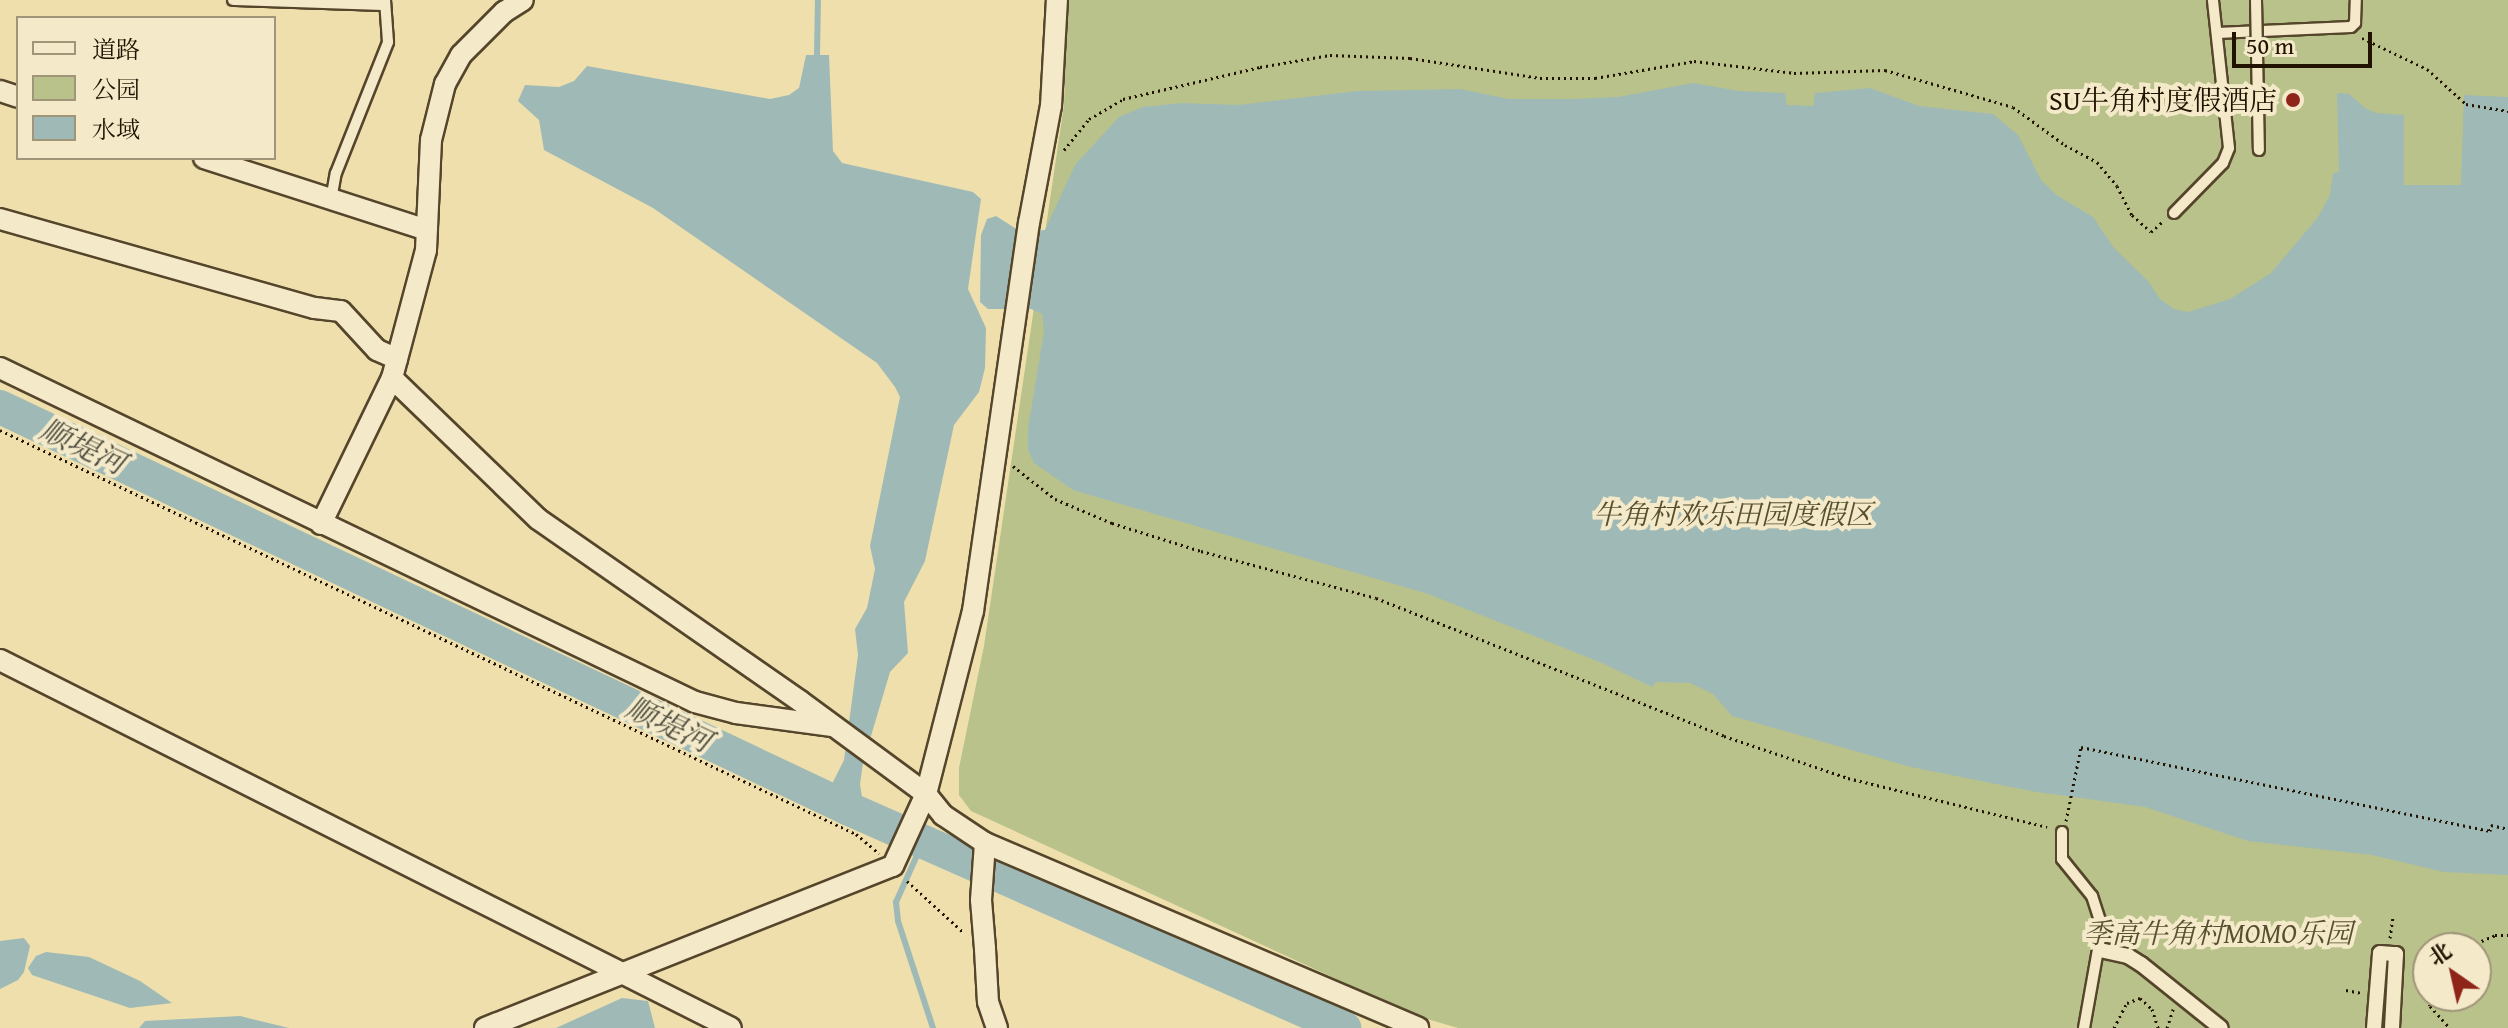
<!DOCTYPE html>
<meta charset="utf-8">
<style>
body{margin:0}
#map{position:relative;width:2508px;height:1028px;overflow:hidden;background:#eedfad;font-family:"Gentium Book Plus","Noto Serif SC",serif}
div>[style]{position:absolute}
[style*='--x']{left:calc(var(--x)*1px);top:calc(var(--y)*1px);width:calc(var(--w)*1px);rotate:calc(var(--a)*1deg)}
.green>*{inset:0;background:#b9c28a}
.water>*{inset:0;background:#9fbab6}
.stream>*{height:6px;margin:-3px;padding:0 3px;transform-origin:3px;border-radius:3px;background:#9fbab6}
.river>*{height:34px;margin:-17px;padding:0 17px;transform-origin:17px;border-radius:17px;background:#9fbab6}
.path>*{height:3px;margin-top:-1.5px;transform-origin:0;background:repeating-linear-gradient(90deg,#221200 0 2px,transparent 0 6px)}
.roads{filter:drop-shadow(2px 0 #55452b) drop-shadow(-2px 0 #55452b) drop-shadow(0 2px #55452b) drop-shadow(0 -2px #55452b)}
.service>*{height:10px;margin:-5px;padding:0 5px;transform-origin:5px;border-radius:5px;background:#f4eaca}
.pedestrian>*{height:14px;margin:-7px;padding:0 7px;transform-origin:7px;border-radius:7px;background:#f4eaca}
.minor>*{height:20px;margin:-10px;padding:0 10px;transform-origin:10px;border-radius:10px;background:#f4eaca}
.bridges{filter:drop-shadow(2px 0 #55452b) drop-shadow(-2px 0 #55452b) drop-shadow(0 2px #55452b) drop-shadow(0 -2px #55452b)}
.service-bridge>*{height:10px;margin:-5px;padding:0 5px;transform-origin:5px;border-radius:5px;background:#f4eaca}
.dots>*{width:22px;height:22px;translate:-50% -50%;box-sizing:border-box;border:4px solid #f4eaca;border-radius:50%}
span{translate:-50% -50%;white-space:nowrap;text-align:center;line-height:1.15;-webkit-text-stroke:8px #f4eaca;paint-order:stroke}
.poi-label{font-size:28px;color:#221200}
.right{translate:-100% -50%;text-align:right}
.park-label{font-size:28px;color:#575030;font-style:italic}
.water-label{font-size:30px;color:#4e4d40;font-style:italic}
.legend{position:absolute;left:16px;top:16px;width:260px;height:144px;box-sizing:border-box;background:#f4eaca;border:2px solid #a09479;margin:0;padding:10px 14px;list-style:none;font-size:24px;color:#221200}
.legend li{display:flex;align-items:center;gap:16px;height:40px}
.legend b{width:40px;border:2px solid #a09479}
.north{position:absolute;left:2412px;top:932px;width:80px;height:80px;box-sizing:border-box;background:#f4eaca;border:2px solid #a09479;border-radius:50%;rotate:326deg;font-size:22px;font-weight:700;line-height:32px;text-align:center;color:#221200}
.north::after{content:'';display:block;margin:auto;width:28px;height:36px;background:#8f2418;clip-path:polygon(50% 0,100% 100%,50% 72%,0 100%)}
.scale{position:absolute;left:2232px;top:32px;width:140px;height:36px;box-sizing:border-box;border:4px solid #221200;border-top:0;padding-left:10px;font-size:24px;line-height:28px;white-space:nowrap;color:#221200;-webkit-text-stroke:6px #f4eaca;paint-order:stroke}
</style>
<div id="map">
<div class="green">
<div style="clip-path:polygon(evenodd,1067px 0,2508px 0,2508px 1028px,1458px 1028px,1417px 1016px,971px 811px,959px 795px,959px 768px,984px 646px,1064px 105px,1067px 0,2428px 948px,2476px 948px,2476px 996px,2428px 996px,2428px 948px)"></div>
</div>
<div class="water">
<div style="clip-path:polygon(806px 55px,829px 55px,833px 151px,842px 163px,973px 192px,981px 199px,968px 289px,986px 328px,985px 368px,979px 392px,954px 425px,925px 561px,904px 602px,908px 653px,890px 672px,863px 763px,860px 784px,865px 816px,825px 798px,844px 760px,858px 655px,855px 629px,867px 608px,875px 569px,870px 546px,900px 397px,895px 387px,877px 363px,653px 208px,544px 150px,539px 120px,518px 101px,525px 85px,559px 87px,574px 81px,587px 66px,770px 99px,789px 95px,799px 88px)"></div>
<div style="clip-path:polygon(1693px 83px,1739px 91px,1785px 93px,1787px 105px,1813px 106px,1815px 93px,1870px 88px,1919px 106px,1993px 114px,2018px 135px,2041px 180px,2058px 196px,2093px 217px,2114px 248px,2148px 281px,2160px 299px,2174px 309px,2188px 312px,2230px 299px,2271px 273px,2318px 217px,2330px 195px,2333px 173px,2339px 172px,2337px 93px,2349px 94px,2365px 108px,2376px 113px,2404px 115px,2404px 185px,2461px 185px,2464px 95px,2508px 97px,2508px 875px,2444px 872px,2372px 855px,2248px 841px,2145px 807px,2031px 791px,1911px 767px,1732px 716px,1713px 694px,1690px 683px,1656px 682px,1652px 687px,1602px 663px,1428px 594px,1073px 490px,1034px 463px,1028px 450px,1028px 429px,1044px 331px,1042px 314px,1031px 309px,988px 309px,980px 302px,981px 235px,987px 219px,996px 216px,1021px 232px,1045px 230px,1075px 165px,1119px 117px,1143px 107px,1182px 103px,1239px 105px,1357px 91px,1460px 89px,1509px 99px,1571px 99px,1618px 97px)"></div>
<div style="clip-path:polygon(24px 938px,30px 946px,24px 972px,18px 980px,0 989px,0 941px)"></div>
<div style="clip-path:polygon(46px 952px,89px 957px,140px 981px,172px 1003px,130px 1008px,32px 975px,28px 968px,36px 956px)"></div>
<div style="clip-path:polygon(622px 998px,648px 1001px,655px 1028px,556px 1028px)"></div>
<div style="clip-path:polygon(240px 1016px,289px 1028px,139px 1028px,145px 1021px)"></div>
</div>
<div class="stream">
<div style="--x:817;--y:55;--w:55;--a:-89"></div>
<div style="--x:923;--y:842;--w:66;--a:114.2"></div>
<div style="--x:896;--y:902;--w:19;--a:84"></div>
<div style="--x:898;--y:921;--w:113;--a:71.9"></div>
</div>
<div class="river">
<div style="--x:0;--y:407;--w:937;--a:25.33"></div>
<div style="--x:847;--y:808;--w:544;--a:23.88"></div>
</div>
<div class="path">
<div style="--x:2362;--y:38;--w:72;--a:25.5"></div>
<div style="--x:2427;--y:69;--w:52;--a:41.9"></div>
<div style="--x:2466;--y:104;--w:43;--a:9.5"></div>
<div style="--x:1064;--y:150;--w:40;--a:-51"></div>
<div style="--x:1089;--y:119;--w:39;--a:-30"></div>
<div style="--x:1123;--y:99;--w:141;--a:-13.1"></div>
<div style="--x:1260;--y:67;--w:71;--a:-9.7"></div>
<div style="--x:1330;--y:55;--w:80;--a:2.1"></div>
<div style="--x:1410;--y:58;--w:132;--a:8.7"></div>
<div style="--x:1540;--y:78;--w:55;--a:0"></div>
<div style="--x:1595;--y:78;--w:100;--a:-9.7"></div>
<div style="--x:1694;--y:61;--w:101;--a:6.8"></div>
<div style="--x:1794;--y:73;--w:91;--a:-1.9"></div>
<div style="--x:1885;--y:70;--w:133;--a:16.1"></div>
<div style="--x:2013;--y:107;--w:64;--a:36.2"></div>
<div style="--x:2065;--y:145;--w:36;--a:28"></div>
<div style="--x:2097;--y:162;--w:31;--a:50"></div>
<div style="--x:2117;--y:186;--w:33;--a:63"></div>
<div style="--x:2132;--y:215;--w:25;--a:42"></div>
<div style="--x:2151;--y:232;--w:15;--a:-42"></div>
<div style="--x:0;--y:430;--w:947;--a:25.27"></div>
<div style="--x:856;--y:834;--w:30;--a:40"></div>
<div style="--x:1013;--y:466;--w:53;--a:38.2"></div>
<div style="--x:1055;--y:499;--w:62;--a:22.8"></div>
<div style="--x:1112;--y:523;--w:93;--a:17.5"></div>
<div style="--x:1201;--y:551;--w:181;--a:15"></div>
<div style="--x:1376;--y:598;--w:374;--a:21.6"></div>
<div style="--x:1724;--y:736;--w:131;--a:18.7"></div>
<div style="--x:1848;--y:778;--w:205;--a:13.8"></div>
<div style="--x:2066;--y:821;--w:76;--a:-78.5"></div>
<div style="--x:2081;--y:747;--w:418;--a:11.6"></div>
<div style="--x:2490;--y:831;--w:6;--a:-81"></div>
<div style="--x:2491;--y:825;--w:17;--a:13"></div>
<div style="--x:907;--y:881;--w:76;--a:42.3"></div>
<div style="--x:2390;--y:938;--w:21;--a:-82"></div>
<div style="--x:2465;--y:948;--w:33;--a:-23"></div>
<div style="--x:2495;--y:935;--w:13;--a:0"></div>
<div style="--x:2428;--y:972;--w:9;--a:108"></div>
<div style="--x:2425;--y:981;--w:25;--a:79"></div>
<div style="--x:2430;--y:1006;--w:30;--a:48"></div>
<div style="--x:2346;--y:990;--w:16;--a:11"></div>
<div style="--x:2114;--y:1028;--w:28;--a:-63"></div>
<div style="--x:2127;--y:1003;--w:14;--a:-21"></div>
<div style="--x:2140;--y:998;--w:16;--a:43"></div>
<div style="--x:2152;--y:1009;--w:20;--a:72"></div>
<div style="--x:2167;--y:1028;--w:20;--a:-72"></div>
</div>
<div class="roads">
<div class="service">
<div style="--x:233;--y:0;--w:152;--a:1.9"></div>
<div style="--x:2217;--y:33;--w:134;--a:-2.6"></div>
<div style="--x:2351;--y:27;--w:6;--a:-45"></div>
<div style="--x:2355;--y:23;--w:23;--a:-88"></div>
<div style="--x:331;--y:200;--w:27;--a:-80"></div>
<div style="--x:336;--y:173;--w:141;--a:-68.3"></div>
<div style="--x:388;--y:42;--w:42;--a:-94.1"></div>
<div style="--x:2174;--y:213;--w:70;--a:-45.6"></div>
<div style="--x:2223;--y:163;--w:16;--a:-68"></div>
<div style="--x:2229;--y:148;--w:149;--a:-96.2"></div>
<div style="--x:2062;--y:832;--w:27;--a:90"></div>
<div style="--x:2062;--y:859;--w:48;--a:51"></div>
<div style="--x:2092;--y:896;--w:33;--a:72"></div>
<div style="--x:2102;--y:927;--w:103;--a:100.1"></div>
</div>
<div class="pedestrian">
<div style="--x:2100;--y:950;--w:29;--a:12"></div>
<div style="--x:2128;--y:956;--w:15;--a:32"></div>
<div style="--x:2141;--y:964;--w:102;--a:38.7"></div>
<div style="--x:2374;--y:1028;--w:75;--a:-85.4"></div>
<div style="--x:2380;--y:953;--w:16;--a:4"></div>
<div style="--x:2396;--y:954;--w:74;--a:93.1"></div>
</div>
<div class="minor">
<div style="--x:0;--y:91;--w:19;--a:18"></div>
<div style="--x:204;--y:158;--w:234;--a:17.9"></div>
<div style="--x:0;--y:219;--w:327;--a:15.8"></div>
<div style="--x:315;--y:308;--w:26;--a:7"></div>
<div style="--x:341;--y:311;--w:53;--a:47.3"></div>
<div style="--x:377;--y:350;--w:22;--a:24"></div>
<div style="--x:0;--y:368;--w:771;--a:25.67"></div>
<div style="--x:695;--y:702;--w:42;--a:15"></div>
<div style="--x:736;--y:713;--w:97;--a:7.7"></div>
<div style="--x:392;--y:378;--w:203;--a:44"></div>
<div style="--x:538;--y:519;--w:319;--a:34.8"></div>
<div style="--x:800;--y:701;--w:157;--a:36.4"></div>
<div style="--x:926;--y:794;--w:27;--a:51"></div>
<div style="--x:943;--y:815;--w:50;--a:33.7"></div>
<div style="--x:985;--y:843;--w:471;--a:23.1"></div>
<div style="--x:321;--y:524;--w:162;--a:-64.1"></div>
<div style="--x:392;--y:378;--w:132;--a:-75.1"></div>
<div style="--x:426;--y:250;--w:110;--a:-87.4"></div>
<div style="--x:431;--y:140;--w:58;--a:-76"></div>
<div style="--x:445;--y:84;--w:33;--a:-61"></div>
<div style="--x:461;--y:55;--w:61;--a:-45"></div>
<div style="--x:504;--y:12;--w:22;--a:-32"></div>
<div style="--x:0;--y:660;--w:818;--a:26.72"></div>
<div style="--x:985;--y:843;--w:57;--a:94"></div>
<div style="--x:981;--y:900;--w:49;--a:85.3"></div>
<div style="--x:985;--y:949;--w:53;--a:86.8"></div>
<div style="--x:988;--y:1002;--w:28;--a:71"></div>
<div style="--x:485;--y:1028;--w:439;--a:-21.7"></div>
<div style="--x:893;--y:866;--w:79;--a:-65.4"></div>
<div style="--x:926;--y:794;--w:189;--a:-75.6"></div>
<div style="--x:973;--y:611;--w:392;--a:-81.8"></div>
<div style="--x:1029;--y:223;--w:119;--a:-79.4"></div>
<div style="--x:1051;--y:106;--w:106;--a:-86.8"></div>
</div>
</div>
<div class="bridges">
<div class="service-bridge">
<div style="--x:2256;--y:0;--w:150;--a:88.9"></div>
</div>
</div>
<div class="dots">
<div style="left:2293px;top:100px;background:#8f2418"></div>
</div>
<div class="poi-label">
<span class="right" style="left:2277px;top:100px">SU牛角村度假酒店</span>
</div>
<div class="park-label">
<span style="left:1733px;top:514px">牛角村欢乐田园度假区</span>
<span style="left:2218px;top:933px">季高牛角村MOMO乐园</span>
</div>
<div class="water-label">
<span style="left:83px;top:446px;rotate:25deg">顺堤河</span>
<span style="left:669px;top:724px;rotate:25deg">顺堤河</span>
</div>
<ul class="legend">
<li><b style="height:10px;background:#f4eaca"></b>道路</li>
<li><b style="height:22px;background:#b9c28a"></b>公园</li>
<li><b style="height:22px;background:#9fbab6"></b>水域</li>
</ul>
<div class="north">北</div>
<div class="scale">50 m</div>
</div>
